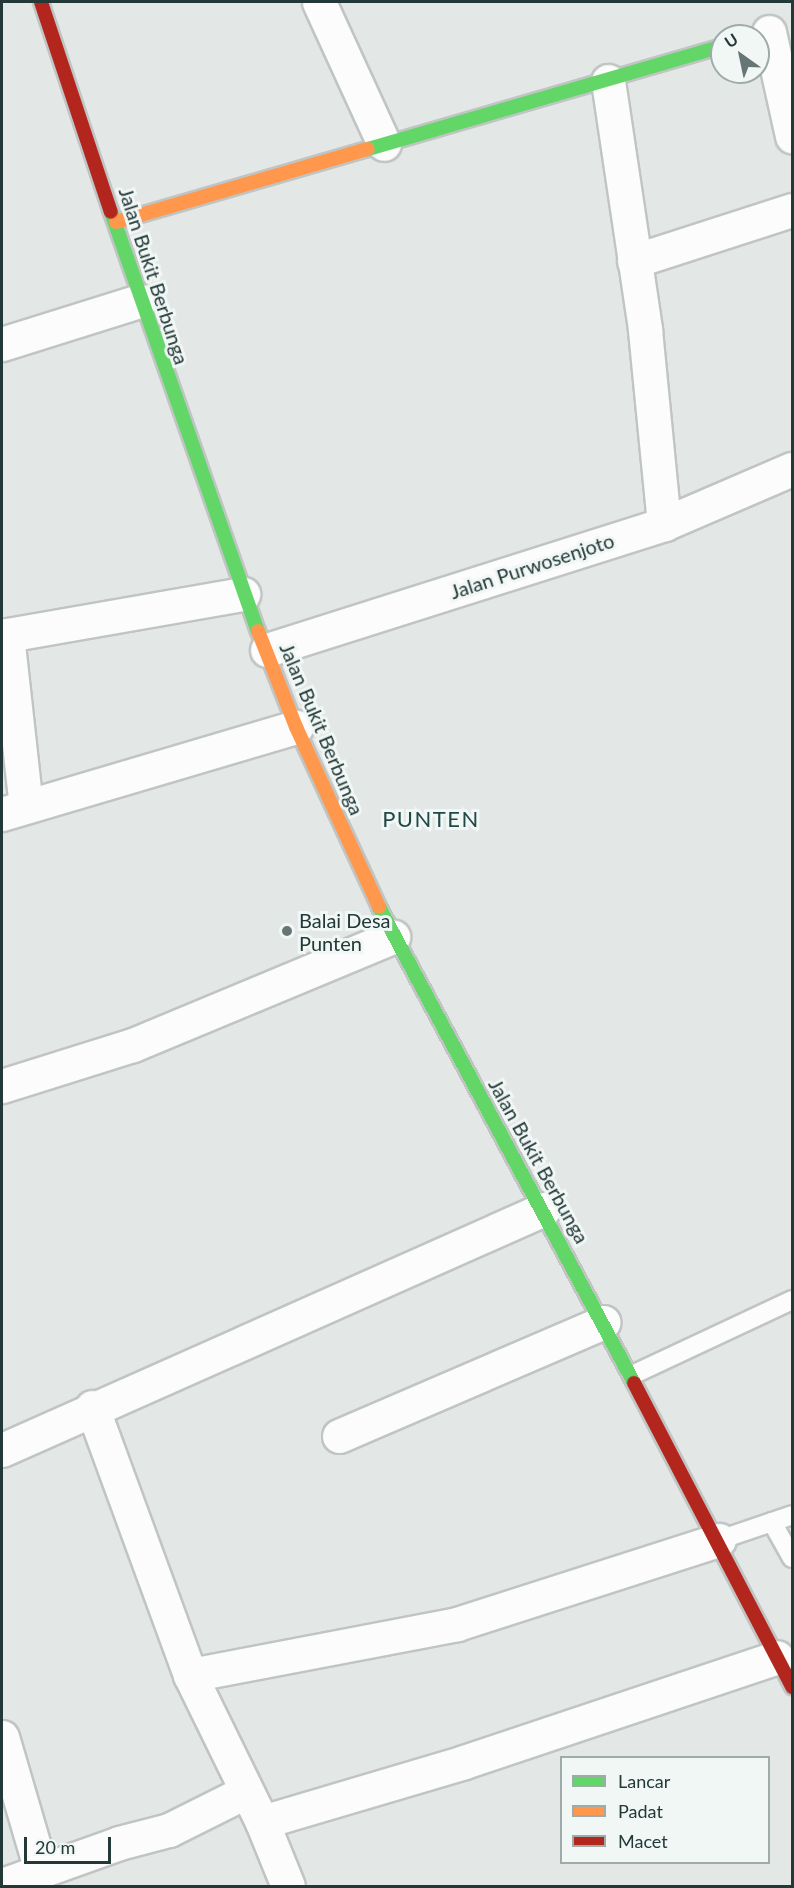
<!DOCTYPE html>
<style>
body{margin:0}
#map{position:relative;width:794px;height:1888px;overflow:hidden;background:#e3e8e7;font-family:Lato,sans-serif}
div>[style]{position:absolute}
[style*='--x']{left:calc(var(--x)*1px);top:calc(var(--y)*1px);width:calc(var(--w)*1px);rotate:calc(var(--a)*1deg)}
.roads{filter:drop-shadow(2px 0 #c0c5c4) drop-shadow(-2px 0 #c0c5c4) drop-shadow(0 2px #c0c5c4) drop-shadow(0 -2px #c0c5c4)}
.lane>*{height:18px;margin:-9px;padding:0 9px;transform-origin:9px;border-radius:9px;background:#fbfcfb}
.street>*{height:33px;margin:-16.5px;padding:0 16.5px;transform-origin:16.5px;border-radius:16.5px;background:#fbfcfb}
.fast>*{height:14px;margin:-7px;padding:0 7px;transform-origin:7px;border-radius:7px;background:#63d668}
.slow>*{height:14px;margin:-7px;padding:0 7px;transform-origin:7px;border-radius:7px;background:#ff974d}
.jam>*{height:14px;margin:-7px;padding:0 7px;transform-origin:7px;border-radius:7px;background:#b3261e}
.dots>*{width:16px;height:16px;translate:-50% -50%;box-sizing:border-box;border:3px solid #f1f7f5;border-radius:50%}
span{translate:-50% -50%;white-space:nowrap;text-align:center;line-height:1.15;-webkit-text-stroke:6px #f1f7f5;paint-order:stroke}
.street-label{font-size:20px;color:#233938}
.poi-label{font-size:20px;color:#233938}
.left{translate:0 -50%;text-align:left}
.quarter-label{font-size:22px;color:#214948;letter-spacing:1.5px}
.frame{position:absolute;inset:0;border:3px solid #233938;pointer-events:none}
.legend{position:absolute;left:560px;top:1756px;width:210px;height:108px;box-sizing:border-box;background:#f1f7f5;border:2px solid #9faba9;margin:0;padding:8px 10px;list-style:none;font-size:18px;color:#233938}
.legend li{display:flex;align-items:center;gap:12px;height:30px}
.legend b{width:30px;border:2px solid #9faba9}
.north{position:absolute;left:710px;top:24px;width:60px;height:60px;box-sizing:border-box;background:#f1f7f5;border:2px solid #9faba9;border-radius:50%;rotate:327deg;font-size:16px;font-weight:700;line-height:24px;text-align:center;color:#233938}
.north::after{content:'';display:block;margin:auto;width:21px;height:27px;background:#667675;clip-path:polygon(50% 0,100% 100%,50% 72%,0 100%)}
.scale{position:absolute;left:24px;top:1837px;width:87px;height:27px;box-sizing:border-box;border:3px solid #233938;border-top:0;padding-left:8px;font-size:18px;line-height:21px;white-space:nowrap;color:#233938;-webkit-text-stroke:4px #f1f7f5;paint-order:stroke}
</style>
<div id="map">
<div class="roads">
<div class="lane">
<div style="--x:632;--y:1375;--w:177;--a:-25.1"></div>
<div style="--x:772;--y:1522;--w:21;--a:-19"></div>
<div style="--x:719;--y:1540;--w:56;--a:-18.8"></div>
<div style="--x:772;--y:1522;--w:41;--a:60.9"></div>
</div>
<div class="street">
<div style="--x:319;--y:2;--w:156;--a:65.4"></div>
<div style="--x:769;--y:32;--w:107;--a:77.5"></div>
<div style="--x:608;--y:81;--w:252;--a:81.5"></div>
<div style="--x:645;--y:330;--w:195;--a:84.4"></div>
<div style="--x:634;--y:261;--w:166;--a:-17.9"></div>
<div style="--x:2;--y:344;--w:144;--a:-17.4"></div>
<div style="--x:7;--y:635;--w:172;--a:83.7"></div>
<div style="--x:2;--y:636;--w:245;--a:-9.9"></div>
<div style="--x:267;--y:650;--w:417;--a:-17.6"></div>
<div style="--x:664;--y:524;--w:139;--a:-23.3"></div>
<div style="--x:2;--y:814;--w:307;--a:-16.5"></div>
<div style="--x:2;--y:1086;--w:137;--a:-17.4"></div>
<div style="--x:133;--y:1045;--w:282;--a:-22.6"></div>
<div style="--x:92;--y:1407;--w:285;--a:69.9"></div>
<div style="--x:190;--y:1675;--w:164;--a:63.9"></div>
<div style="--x:262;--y:1822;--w:69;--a:67.9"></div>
<div style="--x:339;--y:1436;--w:288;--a:-23.3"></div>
<div style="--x:2;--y:1450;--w:593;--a:-23.97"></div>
<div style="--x:190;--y:1675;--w:272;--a:-10.8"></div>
<div style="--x:457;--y:1624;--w:275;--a:-17.8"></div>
<div style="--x:2;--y:1737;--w:139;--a:73.7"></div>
<div style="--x:262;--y:1822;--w:211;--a:-16.5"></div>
<div style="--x:464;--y:1762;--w:330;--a:-18.5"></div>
<div style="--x:2;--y:1885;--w:124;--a:-19.7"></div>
<div style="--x:119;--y:1843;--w:52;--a:-14.6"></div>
<div style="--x:169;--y:1830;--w:85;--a:-26.6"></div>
</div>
<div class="fast">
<div style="--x:368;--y:149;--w:369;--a:-16.2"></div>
<div style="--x:111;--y:212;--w:444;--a:70.7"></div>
<div style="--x:379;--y:907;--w:540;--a:61.82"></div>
</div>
<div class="slow">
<div style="--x:116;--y:222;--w:262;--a:-16.2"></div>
<div style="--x:258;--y:631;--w:103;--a:68.4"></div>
<div style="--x:296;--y:727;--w:198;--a:65.2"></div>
</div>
<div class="jam">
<div style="--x:41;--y:2;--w:221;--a:71.6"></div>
<div style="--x:634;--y:1383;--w:343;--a:62.5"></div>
</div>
</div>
<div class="dots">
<div style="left:287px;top:931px;background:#667675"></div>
</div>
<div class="street-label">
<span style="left:154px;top:276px;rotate:72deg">Jalan Bukit Berbunga</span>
<span style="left:532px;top:566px;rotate:-18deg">Jalan Purwosenjoto</span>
<span style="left:322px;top:729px;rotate:67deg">Jalan Bukit Berbunga</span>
<span style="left:539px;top:1161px;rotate:61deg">Jalan Bukit Berbunga</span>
</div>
<div class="poi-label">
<span class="left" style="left:299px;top:932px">Balai Desa<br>Punten</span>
</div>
<div class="quarter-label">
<span style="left:431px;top:819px">PUNTEN</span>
</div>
<div class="frame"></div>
<ul class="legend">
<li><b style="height:8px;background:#63d668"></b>Lancar</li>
<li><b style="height:8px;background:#ff974d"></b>Padat</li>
<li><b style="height:8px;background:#b3261e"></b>Macet</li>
</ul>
<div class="north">U</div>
<div class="scale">20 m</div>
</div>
